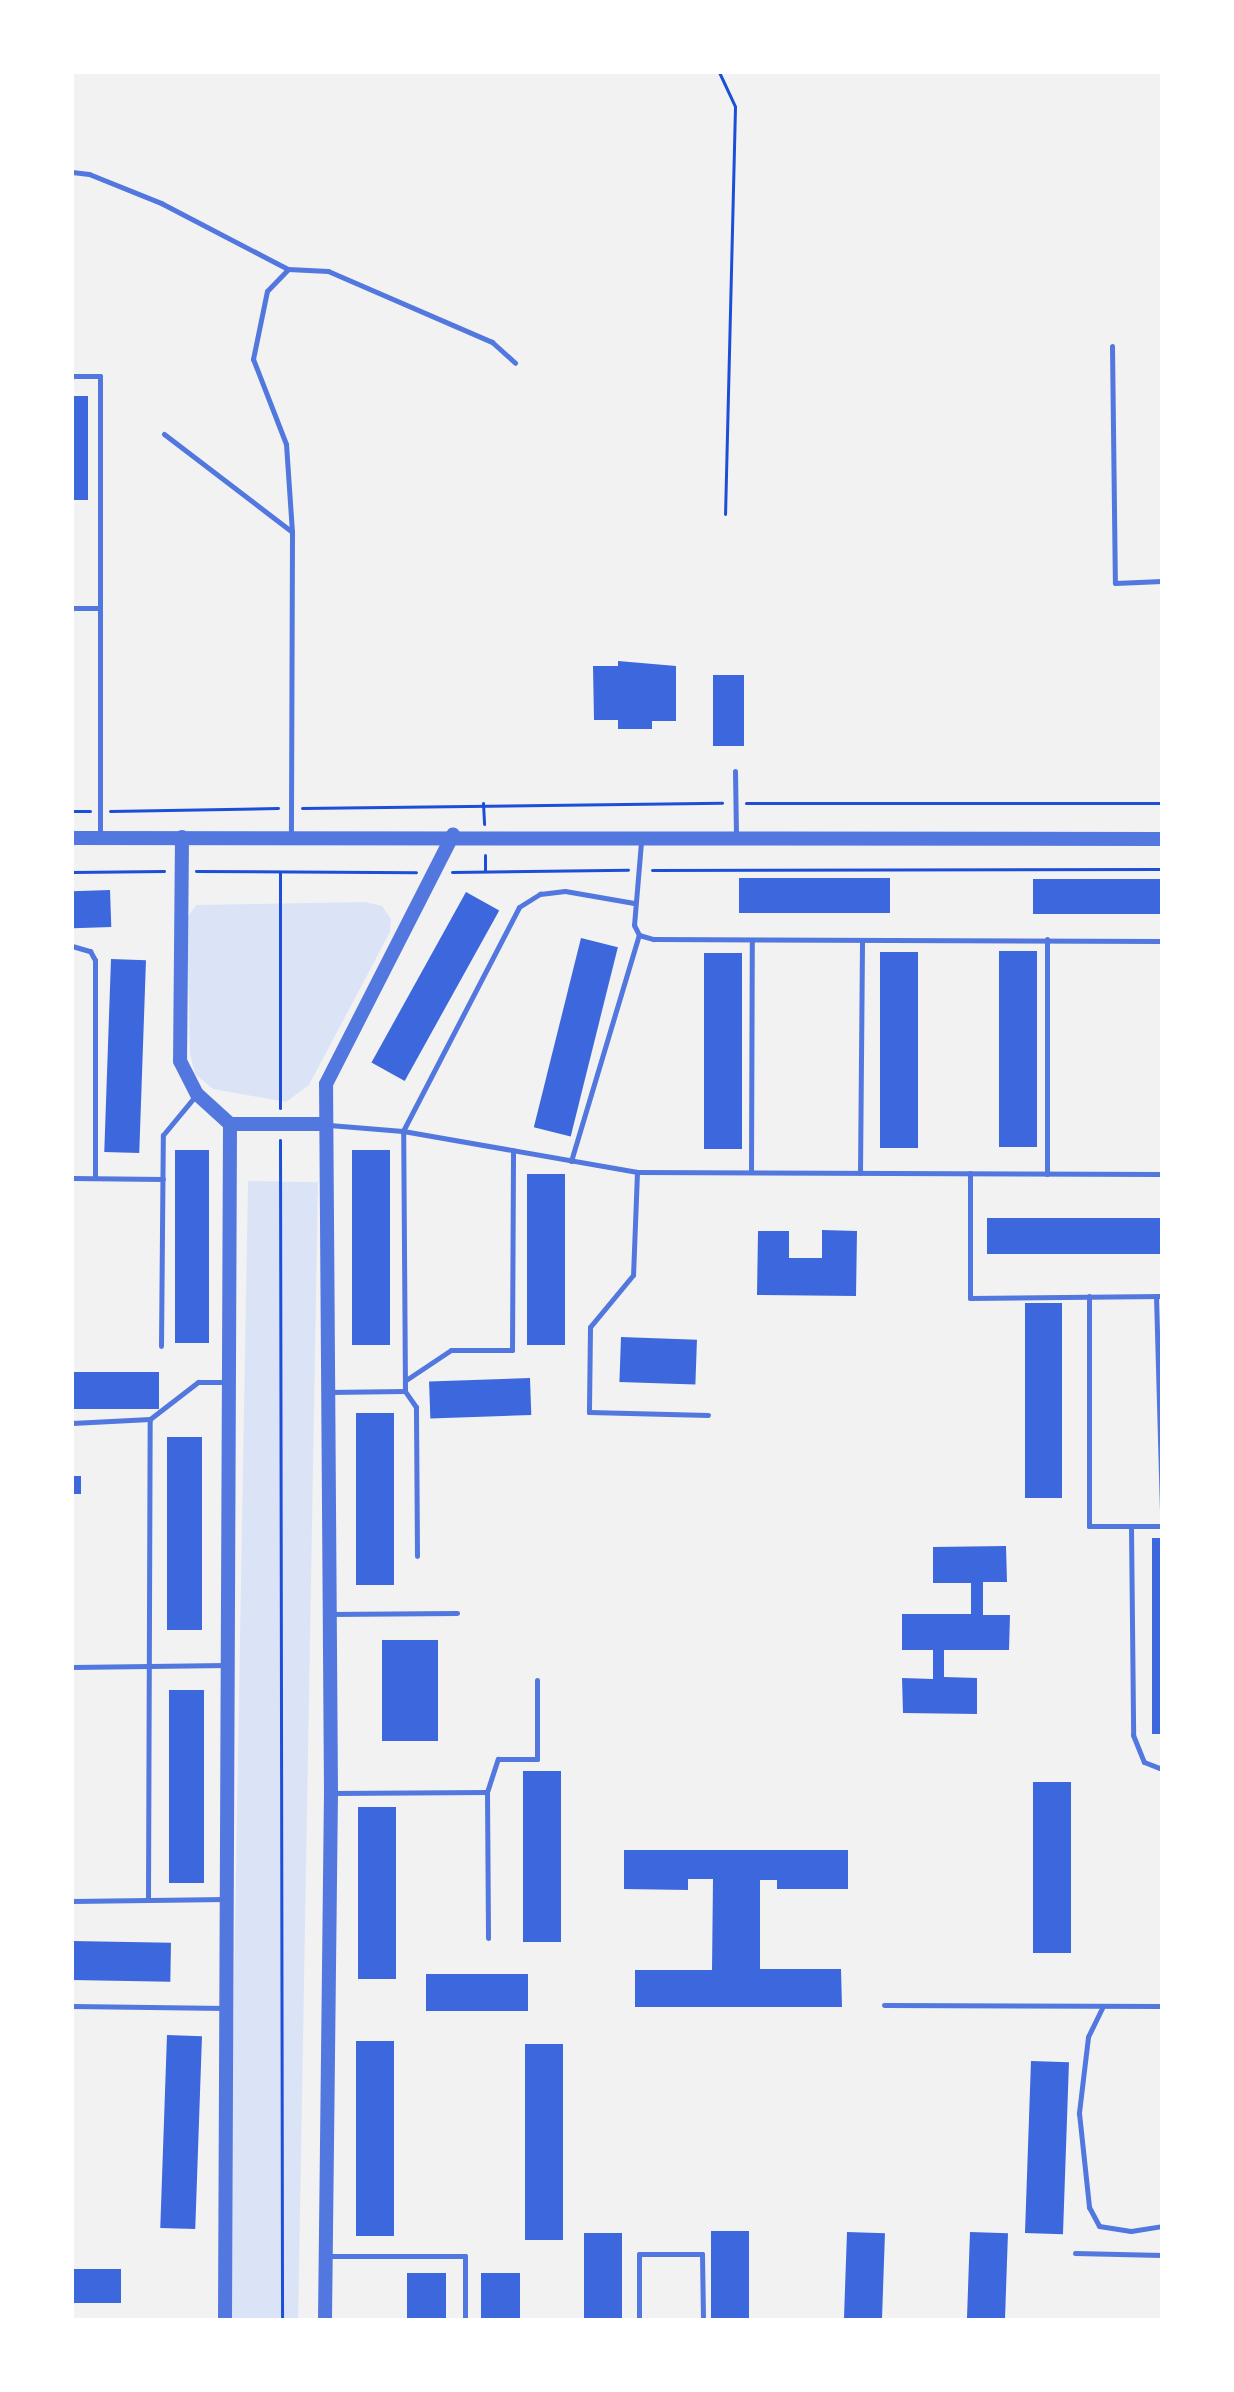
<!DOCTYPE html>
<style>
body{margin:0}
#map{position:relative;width:1234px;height:2392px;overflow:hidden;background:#f2f2f2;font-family:Helvetica,sans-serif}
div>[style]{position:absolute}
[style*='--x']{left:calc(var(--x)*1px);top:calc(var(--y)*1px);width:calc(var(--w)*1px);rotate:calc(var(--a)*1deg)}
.green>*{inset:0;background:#dbe4f7;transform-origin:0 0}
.building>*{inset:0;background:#3d67dc;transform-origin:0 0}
.path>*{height:3px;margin:-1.5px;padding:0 1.5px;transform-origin:1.5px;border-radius:1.5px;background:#1d4ed8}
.service>*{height:5px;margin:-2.5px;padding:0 2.5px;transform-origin:2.5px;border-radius:2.5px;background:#5277de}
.tertiary>*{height:14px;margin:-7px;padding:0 7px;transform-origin:7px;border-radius:7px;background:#5277de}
span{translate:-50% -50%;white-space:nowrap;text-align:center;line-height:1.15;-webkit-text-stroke:7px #fff;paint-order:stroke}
.frame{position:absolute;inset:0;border:74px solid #fff;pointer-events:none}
</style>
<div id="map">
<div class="green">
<div style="clip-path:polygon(365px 902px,382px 906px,391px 919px,390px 932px,309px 1085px,286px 1102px,213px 1089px,195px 1074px,190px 1054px,187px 918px,196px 905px)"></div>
<div style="left:248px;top:1181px;width:70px;height:1139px;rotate:1deg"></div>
</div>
<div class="building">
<div style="left:72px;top:396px;width:16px;height:104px"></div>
<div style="clip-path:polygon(618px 661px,676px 666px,676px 721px,652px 721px,652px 729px,618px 729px,618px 720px,594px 720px,593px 666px,618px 666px)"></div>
<div style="left:744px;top:675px;width:71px;height:31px;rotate:90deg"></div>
<div style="left:739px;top:878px;width:151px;height:35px"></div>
<div style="left:1033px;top:879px;width:129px;height:35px"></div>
<div style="left:110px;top:890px;width:37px;height:38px;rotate:88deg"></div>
<div style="left:466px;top:892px;width:38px;height:195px;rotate:29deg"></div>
<div style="left:581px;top:938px;width:38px;height:195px;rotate:14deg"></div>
<div style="left:1037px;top:951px;width:196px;height:38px;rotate:90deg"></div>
<div style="left:880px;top:952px;width:38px;height:196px"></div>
<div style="left:704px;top:953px;width:38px;height:196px"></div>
<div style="left:111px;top:959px;width:35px;height:193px;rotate:2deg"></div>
<div style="left:175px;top:1150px;width:34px;height:193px"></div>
<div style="left:352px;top:1150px;width:38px;height:195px"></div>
<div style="left:527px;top:1174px;width:38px;height:171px"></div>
<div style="left:1162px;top:1218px;width:36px;height:175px;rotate:90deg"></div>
<div style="clip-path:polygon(822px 1230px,857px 1231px,856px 1296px,757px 1295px,758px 1231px,789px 1231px,789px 1258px,822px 1258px)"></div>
<div style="left:1025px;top:1303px;width:37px;height:195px"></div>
<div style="left:621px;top:1337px;width:76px;height:45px;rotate:2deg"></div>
<div style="left:159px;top:1372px;width:37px;height:87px;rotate:90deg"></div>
<div style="left:530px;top:1378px;width:37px;height:101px;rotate:88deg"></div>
<div style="left:356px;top:1413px;width:38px;height:172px"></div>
<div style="left:167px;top:1437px;width:35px;height:193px"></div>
<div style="left:72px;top:1476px;width:9px;height:18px"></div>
<div style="left:1152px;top:1538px;width:10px;height:196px"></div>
<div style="clip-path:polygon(1006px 1546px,1007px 1582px,983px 1582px,983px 1615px,1010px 1615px,1009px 1650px,944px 1650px,944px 1677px,977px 1678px,977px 1714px,903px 1713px,902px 1678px,933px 1679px,933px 1650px,902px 1650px,902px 1614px,971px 1614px,971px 1583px,933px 1583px,933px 1547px)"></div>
<div style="left:382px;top:1640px;width:56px;height:101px"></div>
<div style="left:169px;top:1690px;width:35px;height:193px"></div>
<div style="left:523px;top:1771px;width:38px;height:171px"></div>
<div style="left:1033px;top:1782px;width:38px;height:171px"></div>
<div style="left:358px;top:1807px;width:38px;height:172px"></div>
<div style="clip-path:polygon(624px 1850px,848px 1850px,848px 1889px,777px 1889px,777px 1880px,760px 1880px,760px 1969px,841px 1969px,842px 2007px,635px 2007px,635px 1970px,712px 1970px,713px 1879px,688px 1879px,688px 1890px,624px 1889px)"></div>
<div style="left:72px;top:1941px;width:99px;height:39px;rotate:1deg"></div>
<div style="left:528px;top:1974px;width:37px;height:102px;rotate:90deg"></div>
<div style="left:167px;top:2035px;width:35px;height:193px;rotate:2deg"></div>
<div style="left:356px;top:2041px;width:38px;height:195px"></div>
<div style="left:525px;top:2044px;width:38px;height:196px"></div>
<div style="left:1031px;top:2061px;width:38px;height:172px;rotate:2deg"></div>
<div style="left:711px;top:2231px;width:38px;height:89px"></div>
<div style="left:847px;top:2232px;width:38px;height:88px;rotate:2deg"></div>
<div style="left:970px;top:2232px;width:38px;height:88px;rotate:2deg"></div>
<div style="left:584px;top:2233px;width:38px;height:87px"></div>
<div style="left:72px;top:2269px;width:49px;height:34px"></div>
<div style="left:407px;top:2273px;width:39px;height:47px"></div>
<div style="left:481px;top:2273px;width:39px;height:47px"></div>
</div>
<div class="path">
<div style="--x:719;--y:72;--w:38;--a:65"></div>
<div style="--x:735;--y:107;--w:407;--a:91.4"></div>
<div style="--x:483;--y:803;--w:21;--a:87"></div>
<div style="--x:746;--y:803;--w:416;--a:0"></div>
<div style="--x:302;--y:808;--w:420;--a:-0.7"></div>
<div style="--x:72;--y:811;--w:18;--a:0"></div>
<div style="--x:110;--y:811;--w:168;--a:-1"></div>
<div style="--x:485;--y:855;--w:16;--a:90"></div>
<div style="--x:652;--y:870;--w:510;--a:-0.11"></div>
<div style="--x:196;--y:871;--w:220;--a:0.3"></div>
<div style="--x:72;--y:872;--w:92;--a:-0.6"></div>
<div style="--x:280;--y:872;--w:236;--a:90"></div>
<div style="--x:452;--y:872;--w:176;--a:-0.7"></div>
<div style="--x:280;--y:1140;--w:1180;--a:89.9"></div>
</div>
<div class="service">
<div style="--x:72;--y:172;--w:17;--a:7"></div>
<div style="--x:89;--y:174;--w:78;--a:21.9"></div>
<div style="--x:161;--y:203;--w:143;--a:27.5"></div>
<div style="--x:1112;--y:346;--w:237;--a:89.3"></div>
<div style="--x:1115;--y:583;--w:47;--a:-2.4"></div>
<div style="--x:72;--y:376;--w:28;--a:0"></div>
<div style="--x:100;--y:376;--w:461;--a:90"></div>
<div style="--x:164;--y:434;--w:161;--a:37.4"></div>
<div style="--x:292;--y:532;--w:303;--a:90.2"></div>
<div style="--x:292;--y:532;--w:88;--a:-93.9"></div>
<div style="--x:286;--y:444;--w:91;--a:-111.2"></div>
<div style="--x:253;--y:359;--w:69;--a:-78.4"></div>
<div style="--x:267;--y:291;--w:30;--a:-46"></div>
<div style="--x:288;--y:269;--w:40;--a:2.9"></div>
<div style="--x:328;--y:271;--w:179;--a:23.4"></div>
<div style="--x:492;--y:342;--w:31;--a:42"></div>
<div style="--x:72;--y:608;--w:27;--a:0"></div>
<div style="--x:735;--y:771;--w:65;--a:89.1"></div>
<div style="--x:641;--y:842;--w:83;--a:94.8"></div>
<div style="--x:634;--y:925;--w:11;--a:63"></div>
<div style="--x:639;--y:935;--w:15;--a:16"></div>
<div style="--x:653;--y:939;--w:509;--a:0.23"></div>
<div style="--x:1047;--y:939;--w:235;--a:90"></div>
<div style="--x:72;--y:946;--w:19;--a:16"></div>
<div style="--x:90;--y:951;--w:10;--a:61"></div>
<div style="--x:95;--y:960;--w:218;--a:90"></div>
<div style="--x:329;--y:1125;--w:74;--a:4.6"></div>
<div style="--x:403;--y:1131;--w:238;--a:9.9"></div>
<div style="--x:637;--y:1172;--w:525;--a:0.22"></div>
<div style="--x:571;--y:1161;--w:236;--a:-73.3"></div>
<div style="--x:637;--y:1172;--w:103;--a:92.2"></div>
<div style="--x:633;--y:1275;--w:67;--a:129.6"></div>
<div style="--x:590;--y:1327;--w:85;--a:90.7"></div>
<div style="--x:589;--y:1412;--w:119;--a:1.4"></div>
<div style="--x:751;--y:1172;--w:230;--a:-89.8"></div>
<div style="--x:860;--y:1173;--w:231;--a:-89.5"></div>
<div style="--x:970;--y:1173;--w:125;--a:90"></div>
<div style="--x:970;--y:1298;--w:192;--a:-0.6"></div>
<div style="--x:72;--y:1178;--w:91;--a:0.6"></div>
<div style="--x:1089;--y:1296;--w:230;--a:90"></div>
<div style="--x:1089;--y:1526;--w:73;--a:0"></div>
<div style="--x:1156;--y:1296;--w:217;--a:88.4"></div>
<div style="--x:161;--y:1346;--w:211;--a:-89.5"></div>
<div style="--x:163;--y:1135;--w:53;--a:-50.3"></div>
<div style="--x:406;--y:1380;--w:54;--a:-33.7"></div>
<div style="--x:451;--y:1350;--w:61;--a:0"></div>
<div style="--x:512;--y:1350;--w:200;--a:-89.7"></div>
<div style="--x:328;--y:1392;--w:77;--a:-0.7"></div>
<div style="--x:72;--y:1423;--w:78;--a:-2.9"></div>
<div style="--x:150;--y:1419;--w:61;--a:-37.6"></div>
<div style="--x:198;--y:1382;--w:30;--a:0"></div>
<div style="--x:1131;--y:1527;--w:208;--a:89.4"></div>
<div style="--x:1133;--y:1735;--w:29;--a:68"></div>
<div style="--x:1144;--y:1762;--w:19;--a:21"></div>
<div style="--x:417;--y:1556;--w:149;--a:-90.4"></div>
<div style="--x:416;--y:1407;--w:19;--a:-125"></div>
<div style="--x:405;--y:1391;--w:260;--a:-90.4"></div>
<div style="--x:403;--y:1131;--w:252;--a:-62.6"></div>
<div style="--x:519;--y:907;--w:25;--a:-32"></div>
<div style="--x:540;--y:894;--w:25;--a:-7"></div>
<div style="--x:565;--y:891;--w:70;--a:9.9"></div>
<div style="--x:330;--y:1614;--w:127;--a:-0.5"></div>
<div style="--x:72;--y:1667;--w:155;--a:-0.7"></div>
<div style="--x:487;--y:1792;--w:35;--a:-72"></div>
<div style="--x:498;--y:1759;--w:39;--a:0"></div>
<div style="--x:537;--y:1759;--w:79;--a:-90"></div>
<div style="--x:332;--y:1793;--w:155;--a:-0.4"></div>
<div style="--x:487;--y:1792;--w:146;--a:89.6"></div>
<div style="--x:148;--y:1900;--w:481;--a:-89.8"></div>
<div style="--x:72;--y:1901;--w:154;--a:-0.7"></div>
<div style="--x:884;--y:2005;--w:278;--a:0.2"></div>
<div style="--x:72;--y:2006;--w:154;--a:0.7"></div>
<div style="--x:1102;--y:2008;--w:32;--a:116"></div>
<div style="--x:1088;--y:2037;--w:77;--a:96.8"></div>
<div style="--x:1079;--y:2113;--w:95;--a:83.9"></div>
<div style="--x:1089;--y:2207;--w:21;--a:62"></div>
<div style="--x:1099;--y:2226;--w:32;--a:9"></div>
<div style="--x:1131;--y:2231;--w:31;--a:-9"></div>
<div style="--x:1075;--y:2253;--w:87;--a:1.3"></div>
<div style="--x:327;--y:2256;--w:138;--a:0"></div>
<div style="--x:465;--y:2256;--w:64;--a:90"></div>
<div style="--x:639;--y:2320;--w:66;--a:-90"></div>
<div style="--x:639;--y:2254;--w:63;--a:0"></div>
<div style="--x:702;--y:2254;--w:66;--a:89.1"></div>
</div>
<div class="tertiary">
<div style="--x:182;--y:837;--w:224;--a:90.5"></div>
<div style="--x:180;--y:1061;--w:37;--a:63"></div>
<div style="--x:197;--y:1094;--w:45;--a:42.3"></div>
<div style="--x:230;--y:1124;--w:1196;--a:90.24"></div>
<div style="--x:72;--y:838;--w:1090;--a:0.05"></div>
<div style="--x:230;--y:1124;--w:94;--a:0"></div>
<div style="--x:325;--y:2320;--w:527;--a:-89.35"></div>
<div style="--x:331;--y:1793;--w:709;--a:-90.4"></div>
<div style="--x:326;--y:1084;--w:280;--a:-63"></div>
</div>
<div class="frame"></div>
</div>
